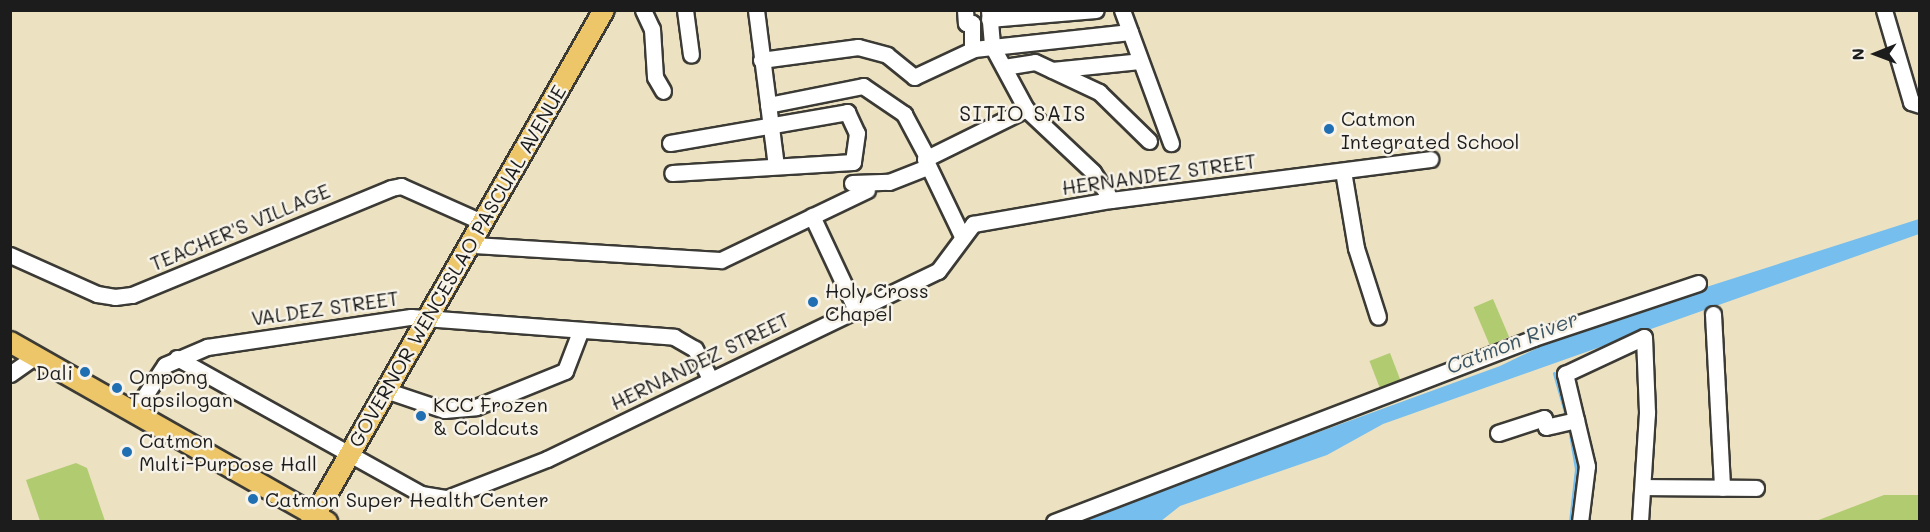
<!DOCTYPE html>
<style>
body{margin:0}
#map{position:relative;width:1930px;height:532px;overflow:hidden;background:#ece1c0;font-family:Mali,sans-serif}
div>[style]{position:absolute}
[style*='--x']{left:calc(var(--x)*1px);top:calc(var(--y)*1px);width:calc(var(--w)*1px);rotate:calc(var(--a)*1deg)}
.green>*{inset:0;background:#b1cb71;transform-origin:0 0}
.water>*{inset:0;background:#75beed}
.stream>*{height:3px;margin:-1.5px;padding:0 1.5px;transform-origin:1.5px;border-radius:1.5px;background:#75beed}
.roads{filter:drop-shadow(2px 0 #3b3a35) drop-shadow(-2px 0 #3b3a35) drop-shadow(0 2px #3b3a35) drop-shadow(0 -2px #3b3a35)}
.minor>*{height:15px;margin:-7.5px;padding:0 7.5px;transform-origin:7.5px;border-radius:7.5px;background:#fff}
.major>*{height:20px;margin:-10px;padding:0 10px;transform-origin:10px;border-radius:10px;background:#ecc669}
.dots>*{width:16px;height:16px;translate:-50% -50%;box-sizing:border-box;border:3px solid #f7f3e8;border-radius:50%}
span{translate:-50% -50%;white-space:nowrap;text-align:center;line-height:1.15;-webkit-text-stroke:5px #f7f3e8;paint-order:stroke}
.poi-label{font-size:20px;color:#1c1c1c}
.left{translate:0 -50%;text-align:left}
.right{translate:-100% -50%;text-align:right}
.street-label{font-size:20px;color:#1c1c1c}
.neighbourhood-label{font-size:21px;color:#1c1c1c;letter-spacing:1.5px}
.water-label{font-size:21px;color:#3b5565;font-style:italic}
.frame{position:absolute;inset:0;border:12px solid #1c1c1c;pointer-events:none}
.north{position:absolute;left:1846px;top:24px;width:60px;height:60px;-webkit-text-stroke:4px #f7f3e8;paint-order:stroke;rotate:269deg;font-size:16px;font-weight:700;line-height:24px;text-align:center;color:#1c1c1c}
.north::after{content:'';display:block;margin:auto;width:21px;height:27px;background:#1c1c1c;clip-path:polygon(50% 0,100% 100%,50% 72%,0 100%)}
</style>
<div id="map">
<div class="green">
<div style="left:1493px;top:299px;width:41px;height:21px;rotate:67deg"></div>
<div style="left:1390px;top:353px;width:34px;height:22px;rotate:69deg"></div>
<div style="clip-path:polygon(76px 463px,87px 468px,105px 521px,40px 521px,26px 480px)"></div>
<div style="clip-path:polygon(1884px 495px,1919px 495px,1919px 521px,1816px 521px)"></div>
</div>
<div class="water">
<div style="clip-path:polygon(1919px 219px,1919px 234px,1383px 424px,1327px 455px,1180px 506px,1161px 521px,1071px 522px,1500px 366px,1581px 327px)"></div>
</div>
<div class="stream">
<div style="--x:1554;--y:373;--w:45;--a:74.4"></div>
<div style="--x:1569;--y:428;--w:42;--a:80.3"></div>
<div style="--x:1576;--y:469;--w:53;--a:96.5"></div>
</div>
<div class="roads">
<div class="minor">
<div style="--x:643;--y:10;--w:21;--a:65"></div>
<div style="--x:652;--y:29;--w:48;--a:86.4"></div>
<div style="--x:655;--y:77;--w:16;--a:60"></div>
<div style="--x:685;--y:10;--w:45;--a:82.4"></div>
<div style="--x:756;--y:10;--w:157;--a:82.7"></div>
<div style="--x:965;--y:10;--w:13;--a:86"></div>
<div style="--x:966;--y:23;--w:6;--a:0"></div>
<div style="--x:972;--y:23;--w:26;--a:90"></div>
<div style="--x:989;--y:10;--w:36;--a:85"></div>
<div style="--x:992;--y:46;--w:72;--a:61.6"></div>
<div style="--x:1026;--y:109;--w:92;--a:43.2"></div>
<div style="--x:1093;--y:172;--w:33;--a:57"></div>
<div style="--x:1122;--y:10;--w:142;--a:69.8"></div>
<div style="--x:1884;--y:10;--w:96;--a:73.6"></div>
<div style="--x:1911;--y:102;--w:9;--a:18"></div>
<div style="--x:989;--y:19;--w:107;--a:-4.8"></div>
<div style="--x:761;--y:60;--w:98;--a:-7.6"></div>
<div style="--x:858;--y:47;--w:30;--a:15"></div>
<div style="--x:887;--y:55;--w:35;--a:39"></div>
<div style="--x:914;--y:77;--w:66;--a:-25"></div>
<div style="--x:974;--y:49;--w:157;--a:-6.2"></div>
<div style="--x:1004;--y:67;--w:31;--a:-9"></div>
<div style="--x:1035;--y:62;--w:71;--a:25.1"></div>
<div style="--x:1099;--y:92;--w:70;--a:44.4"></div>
<div style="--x:1052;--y:70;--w:88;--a:-5.8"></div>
<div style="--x:768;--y:105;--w:97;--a:-11.3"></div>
<div style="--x:863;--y:86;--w:50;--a:34.3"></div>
<div style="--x:904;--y:114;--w:49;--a:61.9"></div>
<div style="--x:670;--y:143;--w:180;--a:-9.9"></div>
<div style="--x:847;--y:112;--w:23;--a:65"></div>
<div style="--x:857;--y:133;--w:29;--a:98"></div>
<div style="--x:853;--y:162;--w:181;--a:176.5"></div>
<div style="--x:1343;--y:171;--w:78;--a:80.4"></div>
<div style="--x:1356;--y:248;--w:72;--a:72.3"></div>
<div style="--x:852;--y:183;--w:37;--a:-2"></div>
<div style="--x:889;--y:182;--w:41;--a:-21.5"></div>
<div style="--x:812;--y:216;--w:104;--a:64.9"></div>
<div style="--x:961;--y:234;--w:83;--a:-115.6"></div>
<div style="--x:925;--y:159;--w:113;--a:-26.3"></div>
<div style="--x:473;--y:245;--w:248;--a:3.5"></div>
<div style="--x:721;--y:260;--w:162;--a:-25.6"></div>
<div style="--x:10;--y:255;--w:95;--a:24.1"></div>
<div style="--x:97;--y:294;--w:18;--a:9"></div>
<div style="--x:115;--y:297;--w:17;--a:-7"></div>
<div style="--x:132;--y:295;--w:280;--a:-22.4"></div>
<div style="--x:391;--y:188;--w:10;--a:-11"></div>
<div style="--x:401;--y:186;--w:91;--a:24"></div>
<div style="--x:1713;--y:314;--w:174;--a:87"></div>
<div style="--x:177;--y:358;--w:279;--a:29.1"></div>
<div style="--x:421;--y:494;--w:26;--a:9"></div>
<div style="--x:447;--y:498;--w:107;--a:-21.3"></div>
<div style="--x:547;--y:459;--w:434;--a:-25.7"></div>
<div style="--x:938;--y:271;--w:59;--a:-53.3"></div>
<div style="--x:973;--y:224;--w:140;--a:-9.9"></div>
<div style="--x:1111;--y:200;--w:322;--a:-7.3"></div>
<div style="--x:10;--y:374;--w:32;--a:-35"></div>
<div style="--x:388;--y:391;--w:59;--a:18.7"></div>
<div style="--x:444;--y:410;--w:32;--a:-5"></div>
<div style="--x:476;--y:407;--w:96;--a:-22"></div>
<div style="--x:565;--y:371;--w:42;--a:-69"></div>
<div style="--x:134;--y:412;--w:56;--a:-56.6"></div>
<div style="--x:165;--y:365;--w:46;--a:-23.2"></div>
<div style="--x:207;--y:347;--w:206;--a:-8.4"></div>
<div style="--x:411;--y:317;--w:264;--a:4.3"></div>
<div style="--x:674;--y:337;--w:24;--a:30"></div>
<div style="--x:695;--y:349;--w:33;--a:63"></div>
<div style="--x:1498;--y:433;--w:48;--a:-18.1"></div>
<div style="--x:1544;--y:418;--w:9;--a:77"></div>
<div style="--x:1546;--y:427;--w:31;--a:-13"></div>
<div style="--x:1644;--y:487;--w:112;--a:0.5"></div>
<div style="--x:1054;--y:522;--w:514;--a:-20.97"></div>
<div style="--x:1534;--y:338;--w:173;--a:-18.5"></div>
<div style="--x:1580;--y:522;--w:56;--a:-82.9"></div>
<div style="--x:1587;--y:466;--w:95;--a:-103.4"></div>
<div style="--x:1565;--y:374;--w:87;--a:-25.1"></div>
<div style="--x:1644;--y:337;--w:76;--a:87.7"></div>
<div style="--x:1647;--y:413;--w:109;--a:93.7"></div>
</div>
<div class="major">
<div style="--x:10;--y:342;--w:365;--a:29.6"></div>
<div style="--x:311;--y:522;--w:590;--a:-60.22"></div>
</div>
</div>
<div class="dots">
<div style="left:1329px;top:129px;background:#1f6fb2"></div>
<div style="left:813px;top:302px;background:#1f6fb2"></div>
<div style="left:85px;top:372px;background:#1f6fb2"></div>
<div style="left:117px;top:388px;background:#1f6fb2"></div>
<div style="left:421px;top:416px;background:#1f6fb2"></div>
<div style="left:127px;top:452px;background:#1f6fb2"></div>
<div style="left:253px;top:499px;background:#1f6fb2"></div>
</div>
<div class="poi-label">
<span class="left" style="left:1341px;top:130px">Catmon<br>Integrated School</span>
<span class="left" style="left:825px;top:302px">Holy Cross<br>Chapel</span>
<span class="right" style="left:73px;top:372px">Dali</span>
<span class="left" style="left:129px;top:388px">Ompong<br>Tapsilogan</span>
<span class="left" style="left:433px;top:416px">KCC Frozen<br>&amp; Coldcuts</span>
<span class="left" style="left:139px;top:452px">Catmon<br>Multi-Purpose Hall</span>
<span class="left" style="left:265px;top:499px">Catmon Super Health Center</span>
</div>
<div class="street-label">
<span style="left:1159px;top:174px;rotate:-8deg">HERNANDEZ STREET</span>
<span style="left:240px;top:227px;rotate:-23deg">TEACHER'S VILLAGE</span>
<span style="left:457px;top:266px;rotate:-60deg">GOVERNOR WENCESLAO PASCUAL AVENUE</span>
<span style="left:325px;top:308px;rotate:-8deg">VALDEZ STREET</span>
<span style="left:700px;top:361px;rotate:-26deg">HERNANDEZ STREET</span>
</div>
<div class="neighbourhood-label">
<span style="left:1023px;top:113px">SITIO SAIS</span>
</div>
<div class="water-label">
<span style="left:1512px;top:342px;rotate:-21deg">Catmon River</span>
</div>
<div class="frame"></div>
<div class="north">N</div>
</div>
